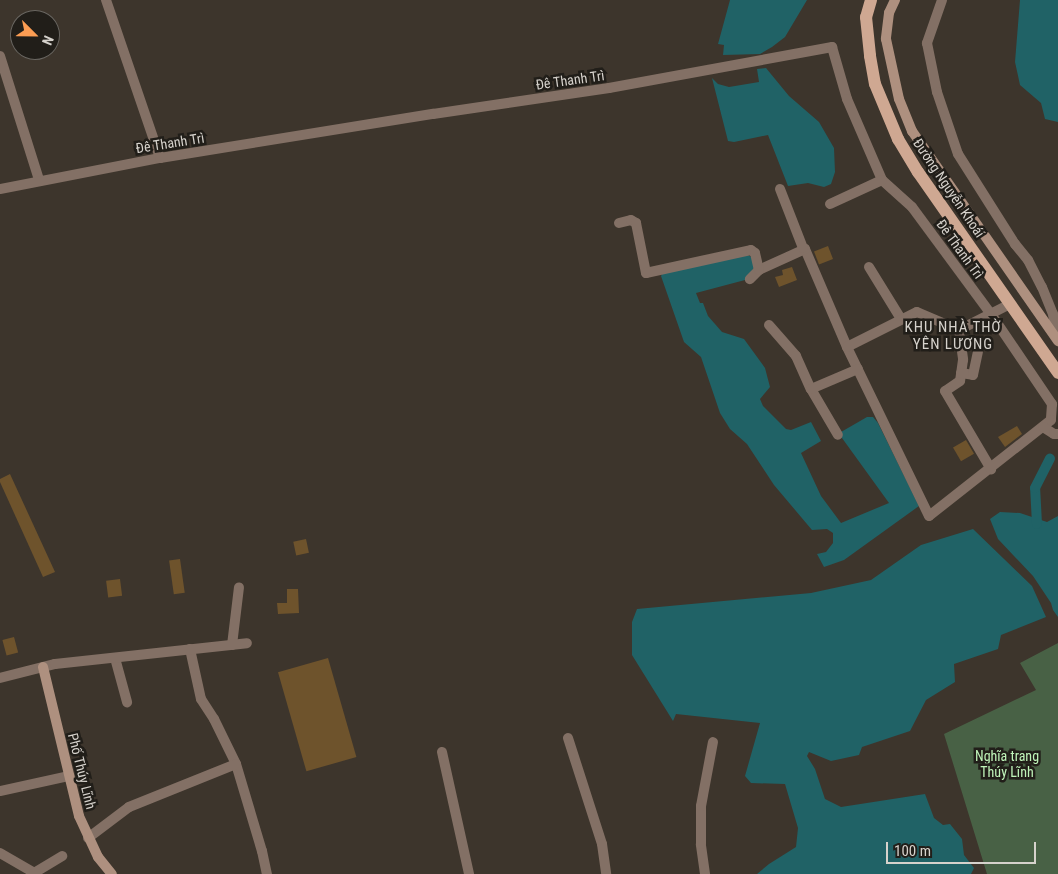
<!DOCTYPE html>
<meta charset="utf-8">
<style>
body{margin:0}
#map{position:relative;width:1058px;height:874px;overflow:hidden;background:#3d352c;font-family:"Roboto Condensed",sans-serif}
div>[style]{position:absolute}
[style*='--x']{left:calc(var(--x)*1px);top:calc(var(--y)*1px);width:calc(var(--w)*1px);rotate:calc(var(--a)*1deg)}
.green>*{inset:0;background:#486145}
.water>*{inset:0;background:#206266}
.canal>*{height:10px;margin:-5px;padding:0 5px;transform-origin:5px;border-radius:5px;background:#206266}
.building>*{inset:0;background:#6e532c;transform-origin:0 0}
.street>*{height:10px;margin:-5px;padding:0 5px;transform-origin:5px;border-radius:5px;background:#837065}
.secondary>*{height:10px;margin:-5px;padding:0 5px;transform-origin:5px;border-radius:5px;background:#ae907f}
.primary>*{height:12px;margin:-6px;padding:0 6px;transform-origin:6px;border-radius:6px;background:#cfa892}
span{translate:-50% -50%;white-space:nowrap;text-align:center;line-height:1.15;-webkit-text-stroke:5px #211e19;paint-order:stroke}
.street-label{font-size:14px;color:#d6d2cc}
.park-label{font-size:14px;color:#bff4b9}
.neighbourhood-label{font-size:15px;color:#d6d2cc;letter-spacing:1px}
.north{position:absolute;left:10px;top:10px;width:50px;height:50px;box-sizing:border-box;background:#211e19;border:1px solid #696661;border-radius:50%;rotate:113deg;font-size:14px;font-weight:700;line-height:20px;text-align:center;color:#d6d2cc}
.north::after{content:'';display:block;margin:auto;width:18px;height:22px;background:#fc9d53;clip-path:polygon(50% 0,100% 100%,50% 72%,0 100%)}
.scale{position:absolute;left:886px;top:842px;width:150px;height:22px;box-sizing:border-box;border:2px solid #d6d2cc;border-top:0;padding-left:6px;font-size:15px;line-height:18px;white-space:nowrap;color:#d6d2cc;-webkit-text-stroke:4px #211e19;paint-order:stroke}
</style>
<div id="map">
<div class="green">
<div style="clip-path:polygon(1058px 643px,1058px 874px,987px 874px,944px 734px,1036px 690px,1020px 663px)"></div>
</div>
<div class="water">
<div style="clip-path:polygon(730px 0,807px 0,785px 37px,772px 47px,760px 54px,723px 55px,724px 45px,718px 44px)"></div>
<div style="clip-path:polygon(1020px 0,1058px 0,1058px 122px,1045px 119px,1041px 103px,1020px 85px,1015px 62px)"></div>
<div style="clip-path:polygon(766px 68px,789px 96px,819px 122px,834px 148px,835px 172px,831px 184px,824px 187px,808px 183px,788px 186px,768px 135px,734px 142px,728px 141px,712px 78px,718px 84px,729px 87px,759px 82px,757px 69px)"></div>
<div style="clip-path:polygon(746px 254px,753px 258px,754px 268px,745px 280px,696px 293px,700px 303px,703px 303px,708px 316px,722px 332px,744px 339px,765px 368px,770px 387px,760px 399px,763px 406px,786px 429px,791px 430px,811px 422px,821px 441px,801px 453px,821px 496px,841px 523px,889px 503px,842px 438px,841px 432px,867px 417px,873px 417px,878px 423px,919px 506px,844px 560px,824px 567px,817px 554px,826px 552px,833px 543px,833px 533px,827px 529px,812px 530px,774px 485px,747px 444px,730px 429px,720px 413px,701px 357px,684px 342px,661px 276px,664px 271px)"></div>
<div style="clip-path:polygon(1000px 512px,1020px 513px,1047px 522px,1058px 516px,1058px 617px,1053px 610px,1051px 603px,1033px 576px,998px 539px,990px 519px)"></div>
<div style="clip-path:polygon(973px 529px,1032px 586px,1046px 617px,1001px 635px,998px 649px,954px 664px,955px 682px,926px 700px,910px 731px,862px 747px,859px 755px,831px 761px,809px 752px,807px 756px,815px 769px,825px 799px,841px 807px,925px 794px,934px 818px,943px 825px,950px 824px,962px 839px,964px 855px,974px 868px,971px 874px,757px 874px,769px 864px,796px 847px,798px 828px,785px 784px,751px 783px,745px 776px,760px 723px,676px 714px,673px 721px,632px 655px,632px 622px,637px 609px,811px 593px,871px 580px,921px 545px)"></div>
</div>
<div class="canal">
<div style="--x:1037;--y:524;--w:36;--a:-93"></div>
<div style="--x:1035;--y:488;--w:33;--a:-63"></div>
</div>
<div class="building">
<div style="left:828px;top:246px;width:14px;height:15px;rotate:69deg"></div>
<div style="clip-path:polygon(792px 267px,797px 280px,779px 287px,775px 277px,783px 275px,782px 270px)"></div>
<div style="clip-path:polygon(1017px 426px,1022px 434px,1005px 447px,998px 437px)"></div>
<div style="left:966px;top:440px;width:16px;height:15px;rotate:60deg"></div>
<div style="clip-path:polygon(10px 474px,55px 572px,43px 577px,0 482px,0 479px)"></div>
<div style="left:306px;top:539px;width:14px;height:13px;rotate:78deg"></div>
<div style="left:180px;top:559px;width:34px;height:11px;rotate:82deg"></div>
<div style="left:120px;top:579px;width:17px;height:14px;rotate:83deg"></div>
<div style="clip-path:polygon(287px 589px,298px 589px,299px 613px,278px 614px,277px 603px,287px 603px)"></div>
<div style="left:14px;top:637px;width:16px;height:12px;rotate:75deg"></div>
<div style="left:328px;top:658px;width:103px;height:52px;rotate:74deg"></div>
</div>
<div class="street">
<div style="--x:106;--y:0;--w:167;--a:71.1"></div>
<div style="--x:942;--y:0;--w:46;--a:109.2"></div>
<div style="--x:927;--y:43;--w:50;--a:78.5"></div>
<div style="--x:937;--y:92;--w:65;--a:71.3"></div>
<div style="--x:958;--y:154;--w:107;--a:57.7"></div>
<div style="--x:1015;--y:244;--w:21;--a:51"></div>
<div style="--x:1028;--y:260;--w:30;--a:63"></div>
<div style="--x:1042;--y:287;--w:29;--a:68"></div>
<div style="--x:1053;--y:314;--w:24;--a:81"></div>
<div style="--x:0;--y:56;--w:130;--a:72.5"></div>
<div style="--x:0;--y:189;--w:163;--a:-11"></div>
<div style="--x:160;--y:158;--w:277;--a:-9.2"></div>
<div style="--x:433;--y:114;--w:178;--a:-8.4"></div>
<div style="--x:609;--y:88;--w:227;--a:-10.4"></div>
<div style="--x:832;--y:47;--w:54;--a:73.9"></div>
<div style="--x:847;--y:99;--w:88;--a:66.6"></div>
<div style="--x:882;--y:180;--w:40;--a:42"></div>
<div style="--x:912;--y:207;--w:133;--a:53.6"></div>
<div style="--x:991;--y:314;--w:109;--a:55.9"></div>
<div style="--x:1052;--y:404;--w:16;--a:94"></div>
<div style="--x:1051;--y:420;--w:155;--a:141.8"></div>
<div style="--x:929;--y:516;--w:188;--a:-115.9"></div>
<div style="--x:847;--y:347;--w:107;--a:-113.2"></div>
<div style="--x:805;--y:249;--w:51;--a:155.5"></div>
<div style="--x:759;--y:270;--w:13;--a:135"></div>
<div style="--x:780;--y:189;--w:63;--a:68.7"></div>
<div style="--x:830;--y:204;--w:57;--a:-24.8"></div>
<div style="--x:619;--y:223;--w:12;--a:-14"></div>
<div style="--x:631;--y:220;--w:6;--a:31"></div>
<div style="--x:636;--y:223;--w:51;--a:78.7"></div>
<div style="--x:646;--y:273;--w:107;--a:-12.4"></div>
<div style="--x:751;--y:250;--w:5;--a:37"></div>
<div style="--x:755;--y:253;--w:17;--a:77"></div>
<div style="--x:869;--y:267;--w:61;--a:58.4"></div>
<div style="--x:769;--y:325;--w:41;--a:48.9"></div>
<div style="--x:796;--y:356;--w:36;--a:66"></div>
<div style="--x:811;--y:389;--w:53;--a:59.6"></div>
<div style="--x:959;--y:330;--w:30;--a:82"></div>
<div style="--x:963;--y:360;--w:21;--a:98"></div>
<div style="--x:960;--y:381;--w:18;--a:146"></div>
<div style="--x:945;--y:391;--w:91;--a:59.5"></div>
<div style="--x:847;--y:347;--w:78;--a:-26.6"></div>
<div style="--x:917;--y:312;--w:46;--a:23.2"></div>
<div style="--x:959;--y:330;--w:57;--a:-27"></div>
<div style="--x:961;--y:373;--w:12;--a:9"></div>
<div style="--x:973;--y:375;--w:24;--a:-78"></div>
<div style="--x:811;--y:389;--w:51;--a:-23.1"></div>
<div style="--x:1043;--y:427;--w:13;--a:32"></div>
<div style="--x:1054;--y:434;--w:4;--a:0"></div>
<div style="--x:232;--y:645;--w:58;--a:-83.1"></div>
<div style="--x:190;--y:649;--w:51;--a:77.6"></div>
<div style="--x:201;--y:699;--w:24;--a:57"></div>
<div style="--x:214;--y:719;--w:50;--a:63.9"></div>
<div style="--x:236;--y:764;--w:91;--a:73.4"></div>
<div style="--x:262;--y:851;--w:24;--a:78"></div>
<div style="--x:115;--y:658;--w:46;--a:74.7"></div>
<div style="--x:0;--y:678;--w:57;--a:-14.3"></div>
<div style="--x:55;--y:664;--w:193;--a:-6.2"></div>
<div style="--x:568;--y:738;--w:111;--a:72.2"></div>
<div style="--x:602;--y:844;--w:30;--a:82"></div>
<div style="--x:442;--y:752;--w:125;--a:77.5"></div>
<div style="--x:0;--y:791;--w:71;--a:-12.3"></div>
<div style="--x:88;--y:838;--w:51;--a:-37.1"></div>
<div style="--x:129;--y:807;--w:115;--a:-21.9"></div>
<div style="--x:0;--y:853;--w:39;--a:30"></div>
<div style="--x:34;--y:873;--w:33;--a:-31"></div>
<div style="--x:705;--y:874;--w:30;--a:-98"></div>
<div style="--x:701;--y:844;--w:38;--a:-90"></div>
<div style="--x:701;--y:806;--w:65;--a:-79.4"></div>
</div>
<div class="secondary">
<div style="--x:895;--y:0;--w:14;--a:115"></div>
<div style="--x:889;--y:13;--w:26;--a:97"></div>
<div style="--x:886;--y:39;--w:61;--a:77.8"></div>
<div style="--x:899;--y:99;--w:35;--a:68"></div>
<div style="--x:912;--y:131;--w:256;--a:55.2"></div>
<div style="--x:43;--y:667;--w:153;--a:76.4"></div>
<div style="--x:79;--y:816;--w:45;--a:65.1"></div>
<div style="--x:98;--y:857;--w:22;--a:51"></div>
</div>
<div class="primary">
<div style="--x:871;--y:0;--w:18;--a:106"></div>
<div style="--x:866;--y:17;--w:39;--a:84"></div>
<div style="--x:870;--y:56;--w:28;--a:80"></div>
<div style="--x:875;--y:84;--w:60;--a:67.3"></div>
<div style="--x:898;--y:139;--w:39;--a:59"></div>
<div style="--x:918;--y:172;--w:245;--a:55.1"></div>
</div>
<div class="street-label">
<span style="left:570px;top:80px;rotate:-8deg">Đê Thanh Trì</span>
<span style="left:170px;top:143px;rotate:-9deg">Đê Thanh Trì</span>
<span style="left:949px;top:188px;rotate:56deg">Đường Nguyễn Khoái</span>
<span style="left:960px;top:249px;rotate:54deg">Đê Thanh Trì</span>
<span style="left:82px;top:771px;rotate:76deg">Phố Thúy Lĩnh</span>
</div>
<div class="park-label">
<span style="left:1007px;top:764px">Nghĩa trang<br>Thúy Lĩnh</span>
</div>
<div class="neighbourhood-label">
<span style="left:953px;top:336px">KHU NHÀ THỜ<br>YÊN LƯƠNG</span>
</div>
<div class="north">N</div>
<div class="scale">100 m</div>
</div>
